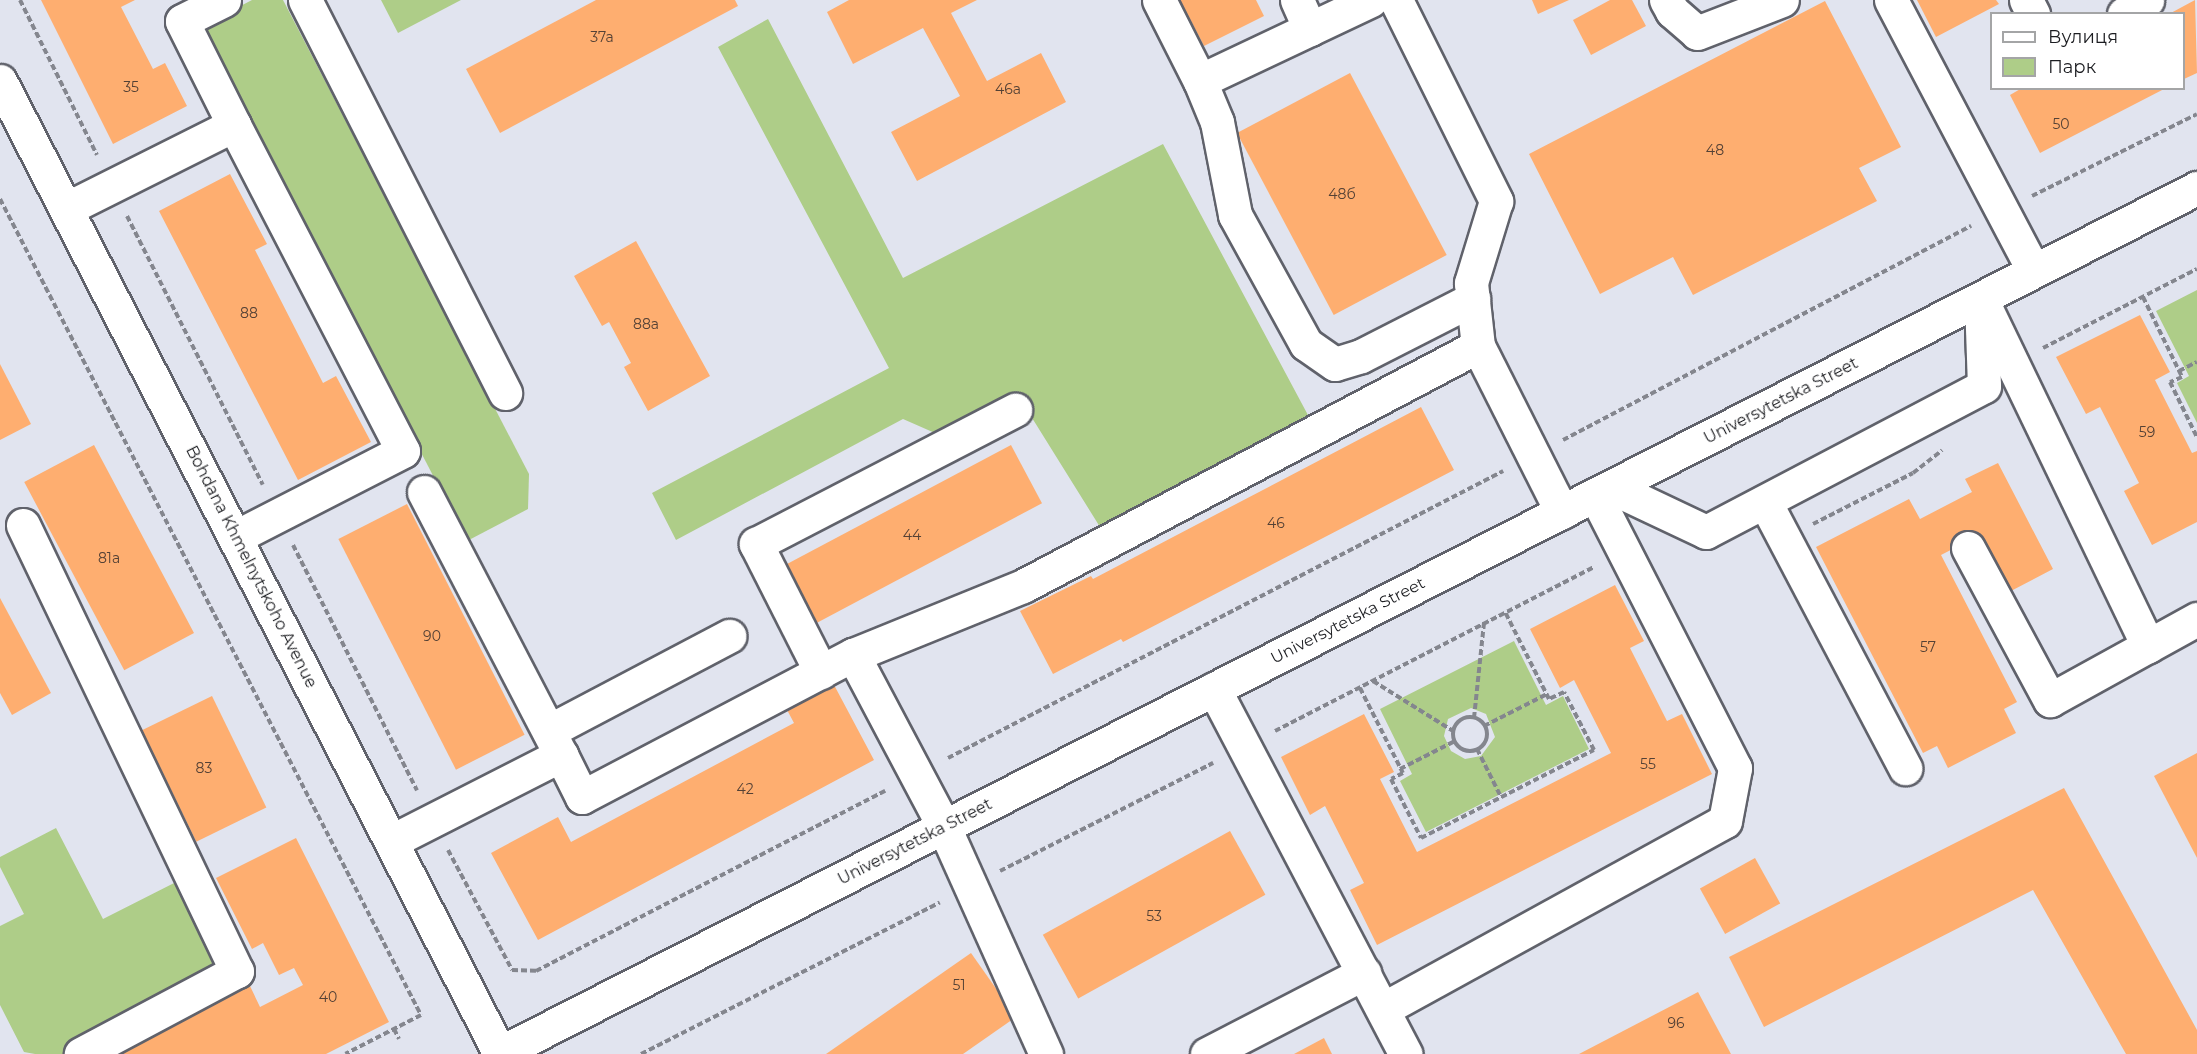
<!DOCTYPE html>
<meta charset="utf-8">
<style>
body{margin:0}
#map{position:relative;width:2197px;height:1054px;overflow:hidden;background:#e1e4ef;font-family:Montserrat,sans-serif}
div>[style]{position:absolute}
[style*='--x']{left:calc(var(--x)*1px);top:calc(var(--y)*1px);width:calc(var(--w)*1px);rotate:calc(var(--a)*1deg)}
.green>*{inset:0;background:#aecd88}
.building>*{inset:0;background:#feae70;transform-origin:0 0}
.path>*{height:4px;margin-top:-2px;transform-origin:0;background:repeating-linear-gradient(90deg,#84868e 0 6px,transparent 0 9px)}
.path>.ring{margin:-2px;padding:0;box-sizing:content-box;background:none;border:4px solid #84868e;border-radius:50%}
.roads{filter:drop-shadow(2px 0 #60626b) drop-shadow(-2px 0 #60626b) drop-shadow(0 2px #60626b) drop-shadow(0 -2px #60626b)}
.minor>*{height:33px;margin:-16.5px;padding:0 16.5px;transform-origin:16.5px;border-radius:16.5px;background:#fff}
.major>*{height:33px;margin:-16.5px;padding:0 16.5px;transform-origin:16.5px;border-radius:16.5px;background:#fff}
span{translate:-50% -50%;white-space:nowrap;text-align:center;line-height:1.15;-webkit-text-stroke:6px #fff;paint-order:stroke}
.number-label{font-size:14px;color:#544135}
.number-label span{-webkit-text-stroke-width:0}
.street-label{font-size:16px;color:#1c1d21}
.legend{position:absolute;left:1990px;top:12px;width:195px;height:78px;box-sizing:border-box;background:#fff;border:2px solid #a4a5a6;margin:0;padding:8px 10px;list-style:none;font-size:18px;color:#1c1d21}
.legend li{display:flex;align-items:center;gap:12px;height:30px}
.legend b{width:30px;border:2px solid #a4a5a6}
</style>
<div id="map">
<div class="green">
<div style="clip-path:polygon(252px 0,283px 0,529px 474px,528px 509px,467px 541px,200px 27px)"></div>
<div style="clip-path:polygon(381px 0,461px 0,398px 33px)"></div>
<div style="clip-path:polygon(768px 19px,903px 278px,1163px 144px,1309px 417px,1100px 527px,1019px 397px,944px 437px,903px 419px,676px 540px,652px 493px,889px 368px,718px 47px)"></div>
<div style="clip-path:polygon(2197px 290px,2197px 423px,2177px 383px,2189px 376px,2156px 311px)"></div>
<div style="clip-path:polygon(evenodd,1514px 641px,1546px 705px,1563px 696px,1589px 749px,1426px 832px,1400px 781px,1412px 774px,1380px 709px,1514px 641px,1471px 708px,1486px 714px,1495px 737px,1481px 756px,1465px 759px,1451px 751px,1444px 736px,1448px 719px,1471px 708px)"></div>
<div style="clip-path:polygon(56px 828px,103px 919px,182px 879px,228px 969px,64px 1054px,35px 1054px,24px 1052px,0 1005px,0 926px,24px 914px,0 867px,0 857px)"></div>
</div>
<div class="building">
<div style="clip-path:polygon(41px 0,135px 0,121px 7px,153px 69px,165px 63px,187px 106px,113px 144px)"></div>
<div style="clip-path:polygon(596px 0,735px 0,738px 6px,500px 133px,466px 69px)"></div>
<div style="clip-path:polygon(849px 0,977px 0,951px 13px,987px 81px,1041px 53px,1066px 102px,917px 181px,891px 132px,960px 96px,923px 28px,853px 64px,827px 12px)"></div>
<div style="clip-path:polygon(1180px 0,1256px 0,1264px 16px,1204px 46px)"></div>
<div style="clip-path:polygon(1532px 0,1569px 0,1538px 14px)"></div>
<div style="clip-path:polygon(1610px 0,1632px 0,1646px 26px,1591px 55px,1573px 20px)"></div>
<div style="clip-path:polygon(1917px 0,1996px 0,1999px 4px,1936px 37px)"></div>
<div style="clip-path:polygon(2195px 0,2197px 73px,2184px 79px,2184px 14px,2169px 14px)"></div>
<div style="clip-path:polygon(1825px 1px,1901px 147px,1859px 168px,1877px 201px,1693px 295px,1673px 257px,1600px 294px,1529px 154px)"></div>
<div style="left:1350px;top:73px;width:206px;height:128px;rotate:62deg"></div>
<div style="clip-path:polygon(2022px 88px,2166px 88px,2040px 153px,2010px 95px)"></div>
<div style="clip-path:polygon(230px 174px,267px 244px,255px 250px,323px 383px,336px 376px,371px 442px,298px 480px,159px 211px)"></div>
<div style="clip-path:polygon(636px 241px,710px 376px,648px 411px,624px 367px,631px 363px,609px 322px,602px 326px,574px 276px)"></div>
<div style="clip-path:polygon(2140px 315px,2170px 372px,2155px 380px,2192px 453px,2197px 451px,2197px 522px,2152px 545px,2124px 491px,2139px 483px,2100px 407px,2086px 414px,2056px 357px)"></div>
<div style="clip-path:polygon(0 364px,31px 424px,0 440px)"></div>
<div style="clip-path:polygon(1421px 407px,1454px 470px,1123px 642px,1121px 639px,1053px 674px,1020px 611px,1091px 576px,1093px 579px)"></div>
<div style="left:94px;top:445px;width:213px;height:79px;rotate:62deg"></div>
<div style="left:1011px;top:445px;width:66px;height:259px;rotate:62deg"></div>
<div style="clip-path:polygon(1998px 463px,2053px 569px,2009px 592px,1972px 539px,1941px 555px,2017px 702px,2004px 709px,2016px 733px,1948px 768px,1937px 746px,1923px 753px,1816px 547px,1909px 499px,1920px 519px,1972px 492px,1965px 479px)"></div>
<div style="left:407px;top:504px;width:259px;height:77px;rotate:63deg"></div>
<div style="clip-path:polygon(1615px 585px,1644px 641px,1630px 648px,1667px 721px,1682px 714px,1712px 774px,1377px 945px,1350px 890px,1364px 883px,1325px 806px,1310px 815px,1281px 757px,1364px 714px,1394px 772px,1380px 779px,1417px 852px,1611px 753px,1574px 680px,1560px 688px,1530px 629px)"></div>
<div style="clip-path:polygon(0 598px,51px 693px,12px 715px,0 693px)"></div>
<div style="clip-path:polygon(833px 683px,874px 760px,538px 940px,491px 853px,558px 817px,571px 842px,794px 723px,786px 708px)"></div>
<div style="left:212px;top:696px;width:124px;height:78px;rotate:64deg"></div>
<div style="clip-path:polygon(2197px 753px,2197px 858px,2154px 776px)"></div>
<div style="clip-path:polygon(2064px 788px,2197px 1030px,2197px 1054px,2126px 1054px,2033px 890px,1764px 1027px,1729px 957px)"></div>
<div style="left:1230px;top:831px;width:73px;height:214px;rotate:61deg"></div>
<div style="clip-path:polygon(296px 838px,389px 1022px,326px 1054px,115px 1054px,250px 986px,260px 1007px,303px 985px,294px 968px,279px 975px,263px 943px,252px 949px,216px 878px)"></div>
<div style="left:1755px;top:858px;width:52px;height:63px;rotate:61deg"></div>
<div style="clip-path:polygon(971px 953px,1016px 1017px,963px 1054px,826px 1054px)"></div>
<div style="clip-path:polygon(1698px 992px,1731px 1054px,1579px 1054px)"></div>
<div style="clip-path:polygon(1324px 1038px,1332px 1054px,1294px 1054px)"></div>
</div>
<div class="path">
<div style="--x:20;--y:0;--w:173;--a:63.6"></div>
<div style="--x:2032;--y:196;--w:184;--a:-26.4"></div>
<div style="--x:0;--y:199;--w:918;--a:62.71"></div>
<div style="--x:421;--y:1015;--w:85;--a:152.8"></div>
<div style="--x:127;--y:216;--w:301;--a:63.2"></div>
<div style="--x:2143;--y:297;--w:89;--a:64"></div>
<div style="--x:2182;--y:377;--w:13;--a:157"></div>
<div style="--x:2170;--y:382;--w:61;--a:63.9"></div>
<div style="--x:2043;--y:348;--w:173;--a:-27.2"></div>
<div style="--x:2179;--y:371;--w:20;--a:-27"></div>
<div style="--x:1563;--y:440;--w:461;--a:-27.7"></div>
<div style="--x:1813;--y:524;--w:112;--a:-27"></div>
<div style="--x:1913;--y:473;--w:37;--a:-38"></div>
<div style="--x:293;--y:545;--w:275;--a:63.2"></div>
<div style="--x:1373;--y:681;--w:94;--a:32"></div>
<div style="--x:1360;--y:688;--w:95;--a:63.2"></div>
<div style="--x:1403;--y:773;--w:13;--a:153"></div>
<div style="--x:1391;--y:779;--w:66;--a:63"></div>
<div style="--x:1421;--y:838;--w:194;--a:-27"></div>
<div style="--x:1594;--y:750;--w:65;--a:-117.3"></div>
<div style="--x:1564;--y:692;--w:17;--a:155"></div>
<div style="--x:1549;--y:699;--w:97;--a:-116.8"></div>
<div class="ring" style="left:1453px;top:717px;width:30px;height:30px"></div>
<div style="--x:1474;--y:718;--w:96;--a:-84"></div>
<div style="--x:1484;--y:726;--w:71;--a:-26.9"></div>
<div style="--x:1275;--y:731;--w:359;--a:-27.2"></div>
<div style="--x:1477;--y:749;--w:54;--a:63.4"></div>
<div style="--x:948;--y:758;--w:625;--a:-27.34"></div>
<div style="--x:1400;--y:769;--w:62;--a:-27"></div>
<div style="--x:448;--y:850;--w:136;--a:61.9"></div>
<div style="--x:512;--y:970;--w:24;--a:2"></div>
<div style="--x:536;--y:971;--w:393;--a:-27.3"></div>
<div style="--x:1000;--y:871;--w:239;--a:-26.9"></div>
<div style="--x:394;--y:1029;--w:11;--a:63"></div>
<div style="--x:641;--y:1054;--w:335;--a:-26.9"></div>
</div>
<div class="roads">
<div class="minor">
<div style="--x:305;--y:0;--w:441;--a:63"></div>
<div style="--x:1159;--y:0;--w:91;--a:63.2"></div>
<div style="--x:1297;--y:0;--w:32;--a:66"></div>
<div style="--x:1371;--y:0;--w:189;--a:154.7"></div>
<div style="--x:1200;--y:81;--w:44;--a:67.5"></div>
<div style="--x:1217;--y:122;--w:95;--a:79"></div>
<div style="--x:1235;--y:215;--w:147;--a:61.2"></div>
<div style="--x:1306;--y:344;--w:35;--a:35"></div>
<div style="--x:1335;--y:364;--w:27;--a:-17"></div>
<div style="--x:1361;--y:356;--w:126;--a:-27"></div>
<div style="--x:1396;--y:0;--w:225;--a:63.5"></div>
<div style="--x:1496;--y:201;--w:86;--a:107"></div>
<div style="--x:1471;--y:283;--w:63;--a:83.7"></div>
<div style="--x:1478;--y:346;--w:186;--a:63.2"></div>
<div style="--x:1666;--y:0;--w:13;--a:61"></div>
<div style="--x:1672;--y:11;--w:33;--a:41"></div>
<div style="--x:1697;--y:33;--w:91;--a:-21.2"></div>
<div style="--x:1891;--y:0;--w:306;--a:62.2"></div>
<div style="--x:2026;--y:0;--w:16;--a:63"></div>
<div style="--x:2124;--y:14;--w:27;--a:-31"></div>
<div style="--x:234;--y:125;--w:367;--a:62.6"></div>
<div style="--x:403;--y:451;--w:188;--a:152.8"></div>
<div style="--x:66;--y:209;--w:188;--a:-26.6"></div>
<div style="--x:234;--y:125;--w:116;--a:-116.6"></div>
<div style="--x:182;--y:21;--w:47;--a:-26.6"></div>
<div style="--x:1986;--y:309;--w:374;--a:64.3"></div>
<div style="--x:2148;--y:646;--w:56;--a:-28.9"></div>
<div style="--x:1611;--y:487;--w:105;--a:25.3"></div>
<div style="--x:1706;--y:532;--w:314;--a:-27.7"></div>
<div style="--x:1984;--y:386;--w:87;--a:-92"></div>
<div style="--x:424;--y:492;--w:297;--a:62.5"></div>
<div style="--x:1765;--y:502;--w:301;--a:62.2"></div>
<div style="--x:23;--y:525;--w:495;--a:64.4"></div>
<div style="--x:237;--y:971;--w:177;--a:152"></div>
<div style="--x:1968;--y:548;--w:173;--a:61.7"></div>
<div style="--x:2050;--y:700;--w:112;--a:-28.9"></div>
<div style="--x:853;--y:655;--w:183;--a:-22.1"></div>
<div style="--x:1023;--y:586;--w:514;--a:-27.81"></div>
<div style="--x:821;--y:672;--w:144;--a:-116.9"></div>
<div style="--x:756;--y:544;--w:292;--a:-27.4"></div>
<div style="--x:1214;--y:689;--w:412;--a:62.3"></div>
<div style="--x:549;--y:731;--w:204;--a:-27.8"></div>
<div style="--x:392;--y:841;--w:190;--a:-27"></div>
<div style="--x:561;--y:755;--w:47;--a:63.4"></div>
<div style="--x:582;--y:797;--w:306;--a:-27.7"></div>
<div style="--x:853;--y:655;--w:195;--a:62.1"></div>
<div style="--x:944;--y:827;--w:249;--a:65.8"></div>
<div style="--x:1383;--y:1009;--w:390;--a:-28.8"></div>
<div style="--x:1725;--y:821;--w:54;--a:-79.3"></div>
<div style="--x:1735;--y:768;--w:307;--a:-117.1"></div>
<div style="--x:1207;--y:1054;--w:177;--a:-27.3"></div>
</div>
<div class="major">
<div style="--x:0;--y:81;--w:1094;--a:62.8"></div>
<div style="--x:498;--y:1054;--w:1907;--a:-27.01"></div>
</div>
</div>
<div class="number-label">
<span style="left:602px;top:37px">37а</span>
<span style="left:131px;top:87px">35</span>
<span style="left:1008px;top:89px">46а</span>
<span style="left:2061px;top:124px">50</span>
<span style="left:1715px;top:150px">48</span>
<span style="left:1342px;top:194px">48б</span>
<span style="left:249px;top:313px">88</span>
<span style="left:646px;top:324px">88а</span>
<span style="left:2147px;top:432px">59</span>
<span style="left:1276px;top:523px">46</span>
<span style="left:912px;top:535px">44</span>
<span style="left:109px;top:558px">81а</span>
<span style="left:432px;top:636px">90</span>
<span style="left:1928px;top:647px">57</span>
<span style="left:1648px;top:764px">55</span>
<span style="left:204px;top:768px">83</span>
<span style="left:745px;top:789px">42</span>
<span style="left:1154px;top:916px">53</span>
<span style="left:959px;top:985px">51</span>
<span style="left:328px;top:997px">40</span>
<span style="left:1676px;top:1023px">96</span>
</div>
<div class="street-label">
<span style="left:1781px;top:401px;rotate:-27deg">Universytetska Street</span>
<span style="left:251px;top:567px;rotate:63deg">Bohdana Khmelnytskoho Avenue</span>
<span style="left:1348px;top:621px;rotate:-27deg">Universytetska Street</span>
<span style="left:915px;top:842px;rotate:-27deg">Universytetska Street</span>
</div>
<ul class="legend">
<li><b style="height:8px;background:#fff"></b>Вулиця</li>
<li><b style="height:16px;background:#aecd88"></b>Парк</li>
</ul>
</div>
